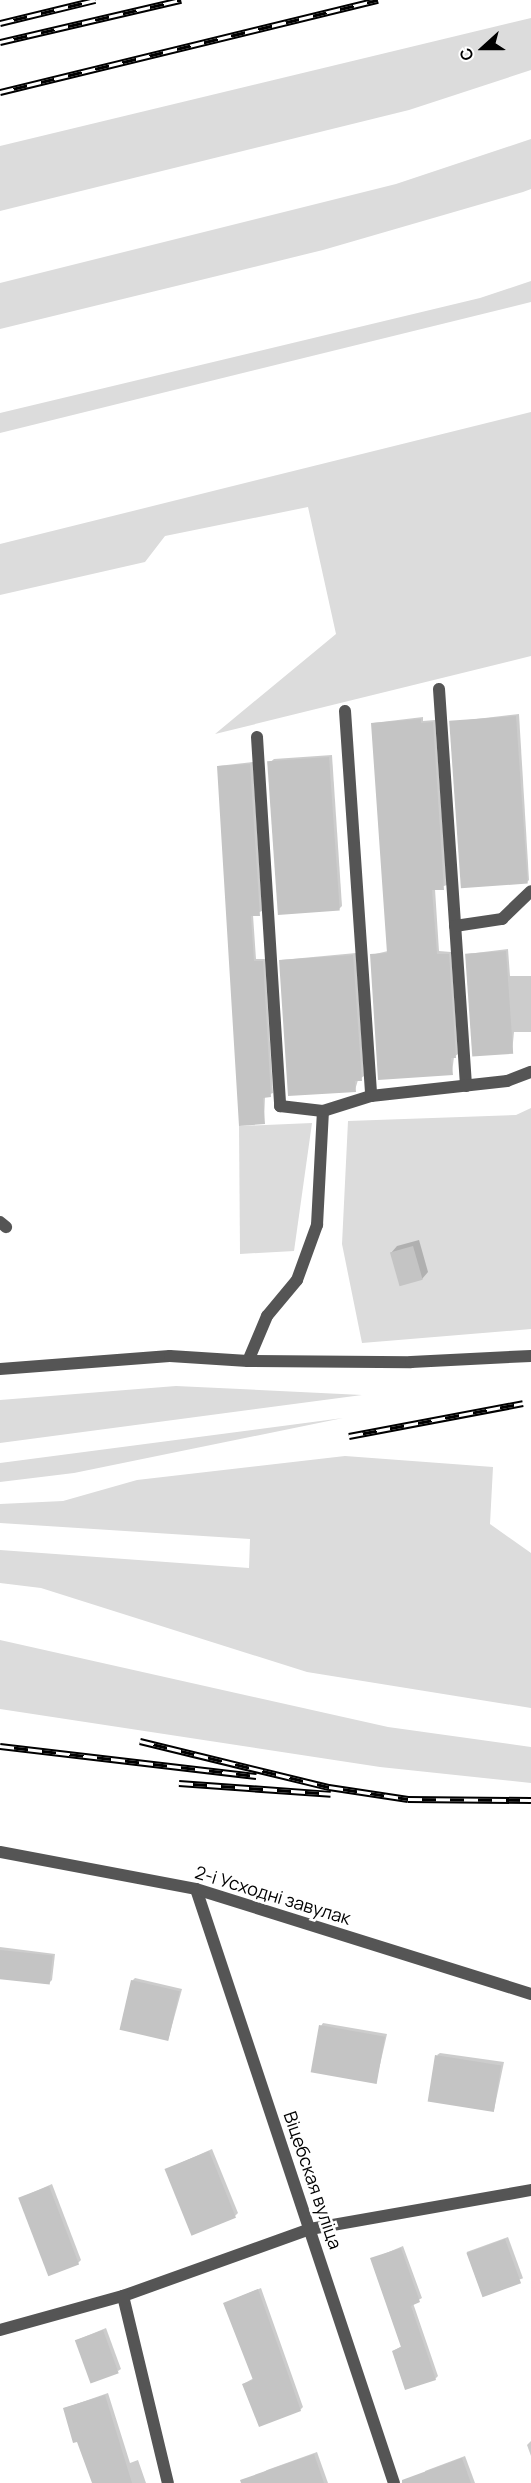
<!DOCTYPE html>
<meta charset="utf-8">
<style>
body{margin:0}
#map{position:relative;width:531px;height:2483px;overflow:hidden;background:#fff;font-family:Manrope,sans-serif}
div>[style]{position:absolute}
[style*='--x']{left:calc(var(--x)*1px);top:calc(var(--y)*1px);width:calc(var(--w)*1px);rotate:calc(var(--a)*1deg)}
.green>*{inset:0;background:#dcdcdc}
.shadow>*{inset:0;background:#0003;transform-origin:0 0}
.building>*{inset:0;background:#c4c4c4;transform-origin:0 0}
.service>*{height:12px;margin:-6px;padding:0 6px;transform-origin:6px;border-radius:6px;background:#555}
.minor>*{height:12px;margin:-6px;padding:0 6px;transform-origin:6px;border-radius:6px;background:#555}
.tertiary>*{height:12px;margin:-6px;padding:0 6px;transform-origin:6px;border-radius:6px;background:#555}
.rail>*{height:7px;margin-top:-3.5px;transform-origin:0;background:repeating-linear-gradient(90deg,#fff 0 14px,#000 0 28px);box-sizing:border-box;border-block:2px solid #000}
span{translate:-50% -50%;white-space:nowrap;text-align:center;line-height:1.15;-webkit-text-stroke:5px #fff;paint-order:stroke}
.street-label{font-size:18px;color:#000}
.north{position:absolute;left:453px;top:18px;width:60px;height:60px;-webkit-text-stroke:4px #fff;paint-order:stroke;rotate:249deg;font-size:16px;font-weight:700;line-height:24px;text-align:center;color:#000}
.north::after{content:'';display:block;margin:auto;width:21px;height:27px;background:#000;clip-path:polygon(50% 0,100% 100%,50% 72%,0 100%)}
</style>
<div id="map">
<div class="green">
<div style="clip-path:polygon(531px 18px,531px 70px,409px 110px,0 211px,0 146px)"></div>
<div style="clip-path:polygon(531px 139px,531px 189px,523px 192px,323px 250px,0 329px,0 283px,396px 184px)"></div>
<div style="clip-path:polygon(531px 281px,531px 302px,0 433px,0 413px,480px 298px)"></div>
<div style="clip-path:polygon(531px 412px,531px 656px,215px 734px,336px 634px,308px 507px,165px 536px,145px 562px,0 595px,0 544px)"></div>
<div style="clip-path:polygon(531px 1108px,531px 1329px,362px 1343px,342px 1244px,348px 1121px,516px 1115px)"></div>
<div style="clip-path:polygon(312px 1123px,294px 1251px,240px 1254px,239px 1126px)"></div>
<div style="clip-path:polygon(176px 1386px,362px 1395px,0 1443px,0 1400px)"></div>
<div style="clip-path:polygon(343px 1418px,74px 1473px,0 1482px,0 1463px)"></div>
<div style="clip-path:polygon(345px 1456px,493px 1467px,490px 1524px,531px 1553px,531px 1708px,307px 1672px,41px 1588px,0 1583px,0 1550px,249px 1568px,250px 1539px,0 1523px,0 1504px,63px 1501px,137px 1480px)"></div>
<div style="clip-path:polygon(0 1640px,388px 1727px,531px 1747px,531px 1783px,380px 1767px,0 1709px)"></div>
</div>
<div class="shadow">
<div style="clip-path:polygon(519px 714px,529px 880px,526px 883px,451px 722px)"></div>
<div style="clip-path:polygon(423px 717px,423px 721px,435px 720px,447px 885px,435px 889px,439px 951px,451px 952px,458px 1054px,454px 1057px,452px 1073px,371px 955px,388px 951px,373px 723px)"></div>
<div style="clip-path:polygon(332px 755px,342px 906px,339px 909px,268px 764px,274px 759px)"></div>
<div style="clip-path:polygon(253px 762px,262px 911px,253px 915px,256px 959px,265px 959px,273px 1093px,265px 1096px,264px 1122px,218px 766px)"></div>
<div style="clip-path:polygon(508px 949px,510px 976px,531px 976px,531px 1032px,514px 1032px,512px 1053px,467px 954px)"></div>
<div style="clip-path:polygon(356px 953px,364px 1076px,358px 1080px,355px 1090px,281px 960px)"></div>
<div style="clip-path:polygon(419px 1240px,428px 1272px,422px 1279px,391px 1253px,397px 1246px)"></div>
<div style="clip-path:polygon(0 1947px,55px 1954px,52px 1980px,49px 1983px,0 1977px)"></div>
<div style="clip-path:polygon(135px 1978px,182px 1989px,168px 2040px,132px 1981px)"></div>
<div style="clip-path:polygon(323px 2023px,387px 2034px,376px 2082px,321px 2026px)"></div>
<div style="clip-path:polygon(440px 2053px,504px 2062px,494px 2110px,437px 2055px)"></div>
<div style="clip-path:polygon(212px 2149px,238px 2213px,235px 2216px,167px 2169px)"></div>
<div style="clip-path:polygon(52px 2184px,81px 2260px,78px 2263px,20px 2198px)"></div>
<div style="left:508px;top:2237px;width:44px;height:44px;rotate:70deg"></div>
<div style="clip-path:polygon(403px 2246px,422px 2298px,413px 2303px,438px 2376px,435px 2379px,393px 2351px,402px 2346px,372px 2259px)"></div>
<div style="clip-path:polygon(261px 2288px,303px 2407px,300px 2410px,243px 2384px,254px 2378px,225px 2303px)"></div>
<div style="clip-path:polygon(106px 2328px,121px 2369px,118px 2371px,77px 2340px)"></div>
<div style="clip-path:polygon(108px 2393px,130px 2463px,138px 2460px,146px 2483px,93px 2483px,65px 2408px)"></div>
<div style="clip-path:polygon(531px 2441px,531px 2456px,527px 2445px)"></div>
<div style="clip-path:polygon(317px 2452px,328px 2483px,268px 2483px,264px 2472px,267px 2470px)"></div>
<div style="clip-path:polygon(465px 2456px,475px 2483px,426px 2483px,425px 2471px)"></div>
</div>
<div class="building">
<div style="left:516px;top:716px;width:168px;height:67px;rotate:86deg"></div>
<div style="clip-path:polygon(421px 719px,421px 723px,433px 722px,444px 890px,432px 890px,437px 954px,449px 954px,456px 1058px,451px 1058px,453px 1075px,378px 1080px,370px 954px,387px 953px,371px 723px)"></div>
<div style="left:329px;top:757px;width:154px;height:62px;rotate:86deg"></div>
<div style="clip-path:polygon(250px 764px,260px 916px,251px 916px,254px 961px,263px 961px,271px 1097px,263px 1098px,265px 1124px,239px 1126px,217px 766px)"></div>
<div style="left:506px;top:951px;width:103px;height:41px;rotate:86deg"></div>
<div style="clip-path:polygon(353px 955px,362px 1081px,355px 1081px,356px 1092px,288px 1096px,279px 960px)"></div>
<div style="left:413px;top:1246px;width:35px;height:24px;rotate:74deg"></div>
<div style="left:0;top:1950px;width:53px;height:29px;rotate:6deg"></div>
<div style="left:131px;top:1980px;width:50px;height:51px;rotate:13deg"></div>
<div style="left:319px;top:2025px;width:67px;height:48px;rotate:10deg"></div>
<div style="left:435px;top:2055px;width:67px;height:47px;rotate:9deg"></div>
<div style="left:209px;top:2151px;width:72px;height:48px;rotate:68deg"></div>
<div style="left:49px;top:2186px;width:84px;height:33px;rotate:69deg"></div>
<div style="left:505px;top:2239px;width:47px;height:41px;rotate:70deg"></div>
<div style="clip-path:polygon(401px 2248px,420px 2302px,411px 2306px,436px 2380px,405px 2390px,392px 2351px,401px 2347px,370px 2258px)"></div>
<div style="clip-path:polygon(258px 2289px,301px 2411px,259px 2427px,242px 2384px,253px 2380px,223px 2303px)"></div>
<div style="left:103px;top:2330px;width:46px;height:30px;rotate:70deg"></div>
<div style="clip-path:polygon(105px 2395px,132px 2483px,92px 2483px,77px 2442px,73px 2443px,63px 2408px)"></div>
<div style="clip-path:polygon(314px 2454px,324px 2483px,241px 2483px,240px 2480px)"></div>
<div style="clip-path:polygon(462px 2458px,471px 2483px,402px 2483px,402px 2480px)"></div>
</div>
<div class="service">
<div style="--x:439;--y:689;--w:398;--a:86.1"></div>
<div style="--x:345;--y:711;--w:386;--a:86.1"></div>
<div style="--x:257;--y:737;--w:370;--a:86.4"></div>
<div style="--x:280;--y:1106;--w:43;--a:6.6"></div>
<div style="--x:455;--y:926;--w:48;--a:-8.5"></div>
<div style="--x:502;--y:919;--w:40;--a:-44"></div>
<div style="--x:0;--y:1222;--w:8;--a:40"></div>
<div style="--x:248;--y:1361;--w:49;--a:-67.1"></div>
<div style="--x:267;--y:1316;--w:47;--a:-50.2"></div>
<div style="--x:297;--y:1280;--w:59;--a:-70"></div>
<div style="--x:317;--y:1225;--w:114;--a:-87"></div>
<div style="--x:323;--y:1111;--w:50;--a:-17.4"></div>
<div style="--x:371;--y:1096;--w:137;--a:-6.3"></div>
<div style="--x:507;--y:1081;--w:26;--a:-21"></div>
<div style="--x:0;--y:1369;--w:170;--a:-4.4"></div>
<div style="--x:170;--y:1356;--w:78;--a:3.7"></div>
<div style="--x:248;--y:1361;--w:163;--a:0.4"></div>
<div style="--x:411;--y:1362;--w:120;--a:-2.9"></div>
<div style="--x:0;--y:2330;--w:128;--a:-15.5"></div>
<div style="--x:123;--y:2296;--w:199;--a:-19.7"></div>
</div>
<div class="minor">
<div style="--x:196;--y:1889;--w:626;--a:71.57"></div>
<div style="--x:310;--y:2229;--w:224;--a:-10"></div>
<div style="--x:123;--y:2296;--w:192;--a:76.5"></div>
</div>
<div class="tertiary">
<div style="--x:0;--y:1852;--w:199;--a:10.7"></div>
<div style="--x:196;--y:1889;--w:351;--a:17.4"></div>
</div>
<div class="rail">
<div style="--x:0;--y:23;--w:98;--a:-13.6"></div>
<div style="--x:0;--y:42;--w:186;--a:-13.1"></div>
<div style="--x:0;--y:92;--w:389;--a:-13.7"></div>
<div style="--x:349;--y:1436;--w:177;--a:-10.7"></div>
<div style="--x:140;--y:1741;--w:195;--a:13.7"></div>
<div style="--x:329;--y:1787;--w:80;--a:8.6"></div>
<div style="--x:408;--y:1799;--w:123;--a:0.5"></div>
<div style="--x:0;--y:1746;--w:258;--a:6.7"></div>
<div style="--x:179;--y:1783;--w:152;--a:4.1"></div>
</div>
<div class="street-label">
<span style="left:273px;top:1895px;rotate:17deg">2-і Усходні завулак</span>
<span style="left:313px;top:2180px;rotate:71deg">Віцебская вуліца</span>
</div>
<div class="north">С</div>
</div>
